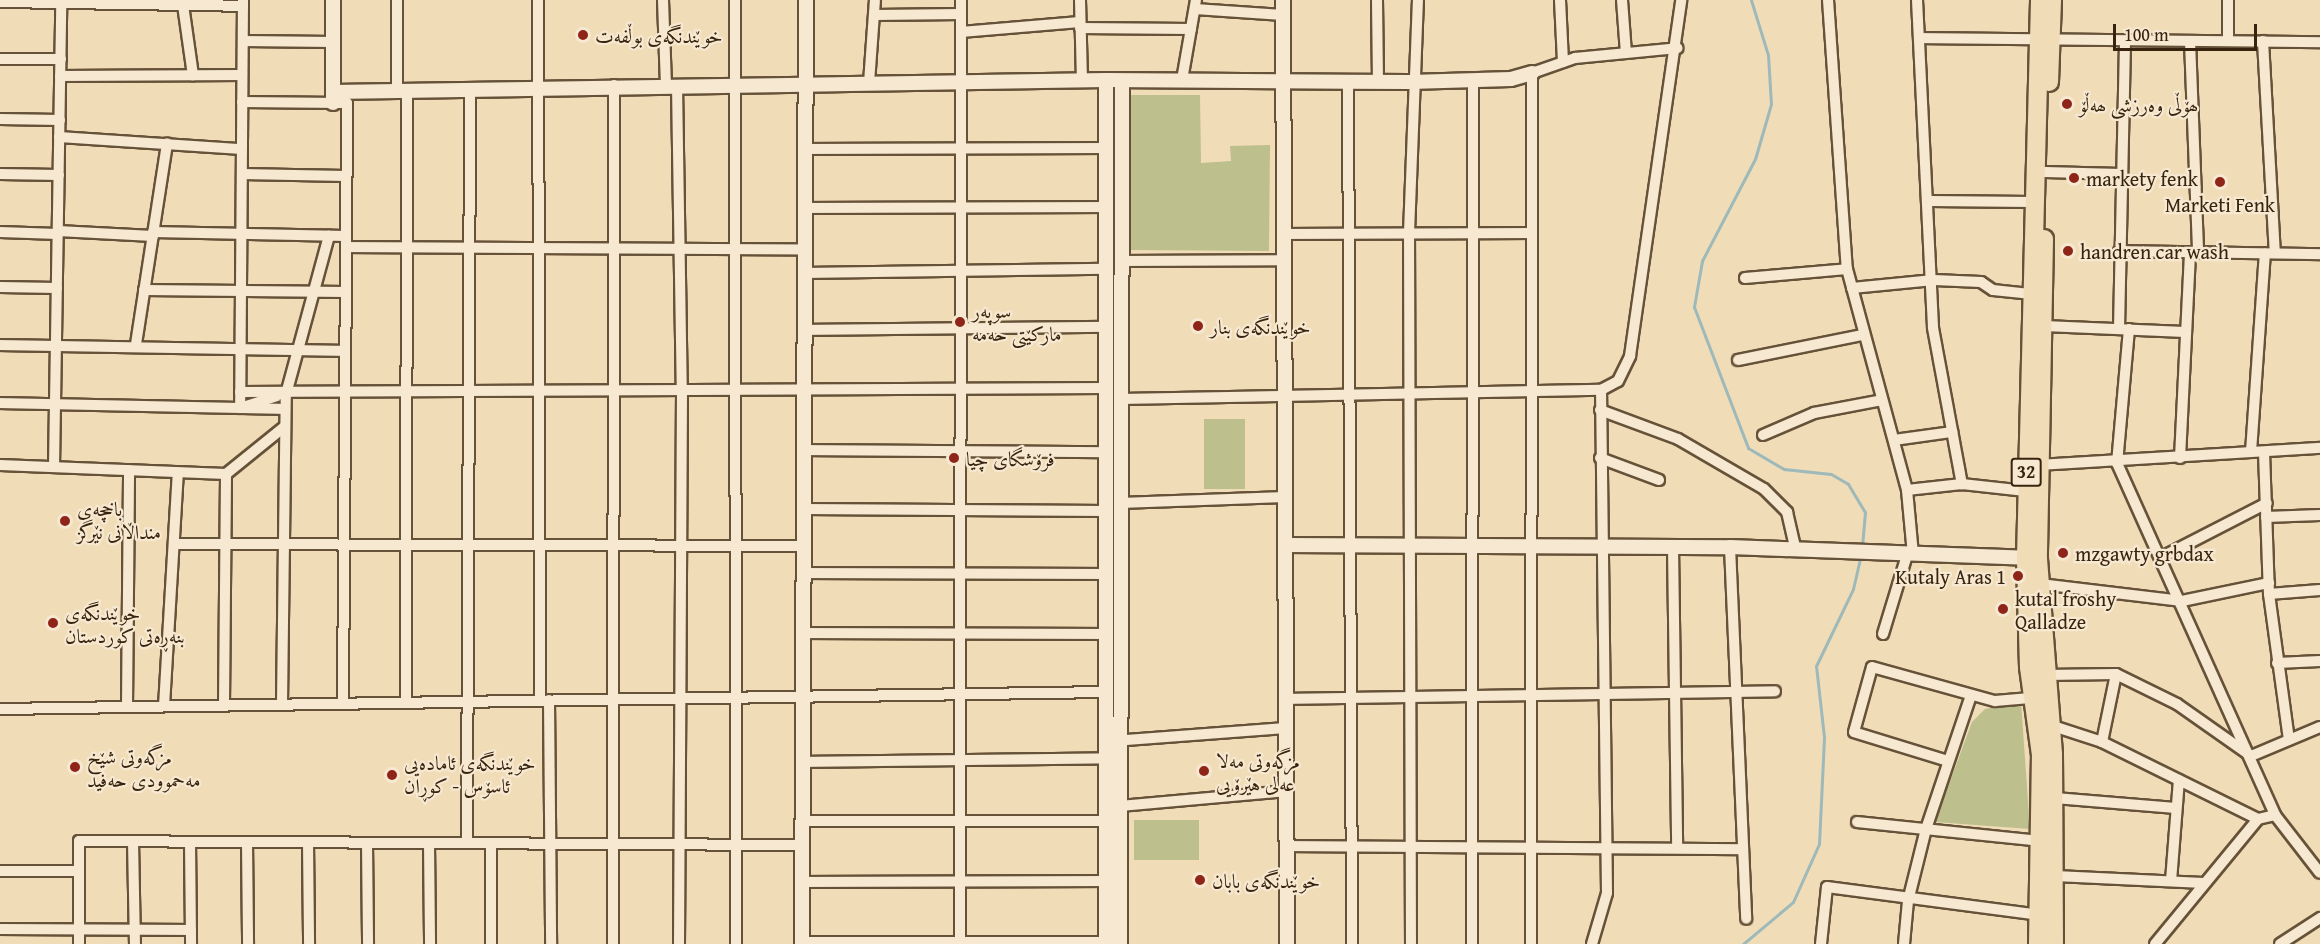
<!DOCTYPE html>
<meta charset="utf-8">
<style>
body{margin:0}
#map{position:relative;width:2320px;height:944px;overflow:hidden;background:#f1dcb8;font-family:"Gentium Book Plus",Amiri,serif}
div>[style]{position:absolute}
[style*='--x']{left:calc(var(--x)*1px);top:calc(var(--y)*1px);width:calc(var(--w)*1px);rotate:calc(var(--a)*1deg)}
.green>*{inset:0;background:#bdbf8d;transform-origin:0 0}
.stream>*{height:3px;margin:-1.5px;padding:0 1.5px;transform-origin:1.5px;border-radius:1.5px;background:#9eb9b9}
.roads{filter:drop-shadow(2px 0 #665238) drop-shadow(-2px 0 #665238) drop-shadow(0 2px #665238) drop-shadow(0 -2px #665238)}
.minor>*{height:10px;margin:-5px;padding:0 5px;transform-origin:5px;border-radius:5px;background:#f6e8d1}
.tertiary>*{height:14px;margin:-7px;padding:0 7px;transform-origin:7px;border-radius:7px;background:#f6e8d1}
.primary>*{height:18px;margin:-9px;padding:0 9px;transform-origin:9px;border-radius:9px;background:#f1dcb8}
.dots>*{width:16px;height:16px;translate:-50% -50%;box-sizing:border-box;border:3px solid #f6e8d1;border-radius:50%}
span{translate:-50% -50%;white-space:nowrap;text-align:center;line-height:1.15;-webkit-text-stroke:4.5px #f6e8d1;paint-order:stroke}
.shield-label span{padding:2px 4px;background:#f6e8d1;border:2px solid;border-radius:4px;-webkit-text-stroke-width:0}
.shield-label{font-size:18px;color:#38240e;font-weight:700}
.poi-label{font-size:20px;color:#38240e}
.left{translate:0 -50%;text-align:left}
.right{translate:-100% -50%;text-align:right}
.scale{position:absolute;left:2113px;top:24px;width:144px;height:27px;box-sizing:border-box;border:3px solid #38240e;border-top:0;padding-left:8px;font-size:18px;line-height:21px;white-space:nowrap;color:#38240e;-webkit-text-stroke:4px #f6e8d1;paint-order:stroke}
</style>
<div id="map">
<div class="green">
<div style="clip-path:polygon(1128px 95px,1200px 95px,1201px 163px,1231px 161px,1230px 146px,1270px 145px,1269px 251px,1127px 250px)"></div>
<div style="left:1204px;top:419px;width:41px;height:70px"></div>
<div style="clip-path:polygon(2021px 702px,2030px 829px,1935px 822px,1972px 722px,1985px 709px)"></div>
<div style="left:1134px;top:820px;width:65px;height:40px"></div>
</div>
<div class="stream">
<div style="--x:1751;--y:0;--w:58;--a:72.8"></div>
<div style="--x:1768;--y:55;--w:49;--a:86.5"></div>
<div style="--x:1771;--y:104;--w:57;--a:106.2"></div>
<div style="--x:1755;--y:159;--w:115;--a:117.5"></div>
<div style="--x:1702;--y:261;--w:47;--a:99.9"></div>
<div style="--x:1694;--y:307;--w:151;--a:69"></div>
<div style="--x:1748;--y:448;--w:42;--a:30.3"></div>
<div style="--x:1784;--y:469;--w:47;--a:6.1"></div>
<div style="--x:1831;--y:474;--w:20;--a:30"></div>
<div style="--x:1848;--y:484;--w:33;--a:59"></div>
<div style="--x:1865;--y:512;--w:36;--a:95"></div>
<div style="--x:1743;--y:944;--w:65;--a:-40"></div>
<div style="--x:1793;--y:902;--w:64;--a:-65.9"></div>
<div style="--x:1819;--y:844;--w:107;--a:-87.3"></div>
<div style="--x:1824;--y:737;--w:71;--a:-96.4"></div>
<div style="--x:1816;--y:666;--w:85;--a:-64.3"></div>
<div style="--x:1853;--y:589;--w:35;--a:-77"></div>
</div>
<div class="roads">
<div class="minor">
<div style="--x:243;--y:0;--w:408;--a:90.4"></div>
<div style="--x:240;--y:408;--w:39;--a:-18"></div>
<div style="--x:397;--y:0;--w:93;--a:90"></div>
<div style="--x:538;--y:0;--w:700;--a:89.84"></div>
<div style="--x:663;--y:0;--w:84;--a:88"></div>
<div style="--x:735;--y:0;--w:944;--a:89.94"></div>
<div style="--x:1080;--y:0;--w:80;--a:88.6"></div>
<div style="--x:1377;--y:0;--w:82;--a:89.3"></div>
<div style="--x:1560;--y:0;--w:62;--a:87.2"></div>
<div style="--x:1622;--y:0;--w:53;--a:85.7"></div>
<div style="--x:1828;--y:0;--w:270;--a:86"></div>
<div style="--x:1847;--y:269;--w:229;--a:74.8"></div>
<div style="--x:1907;--y:490;--w:65;--a:84.7"></div>
<div style="--x:1917;--y:0;--w:328;--a:87.2"></div>
<div style="--x:1933;--y:328;--w:159;--a:79.5"></div>
<div style="--x:2228;--y:0;--w:41;--a:90"></div>
<div style="--x:0;--y:2;--w:243;--a:0.9"></div>
<div style="--x:183;--y:5;--w:71;--a:81.9"></div>
<div style="--x:1195;--y:9;--w:88;--a:3.9"></div>
<div style="--x:874;--y:15;--w:87;--a:-0.7"></div>
<div style="--x:1080;--y:28;--w:111;--a:0.5"></div>
<div style="--x:961;--y:32;--w:119;--a:-4.8"></div>
<div style="--x:1919;--y:38;--w:401;--a:0.6"></div>
<div style="--x:243;--y:41;--w:90;--a:0.6"></div>
<div style="--x:2190;--y:41;--w:211;--a:87.8"></div>
<div style="--x:2263;--y:41;--w:212;--a:86.8"></div>
<div style="--x:0;--y:59;--w:61;--a:0"></div>
<div style="--x:60;--y:76;--w:182;--a:-0.3"></div>
<div style="--x:1182;--y:80;--w:81;--a:-80.1"></div>
<div style="--x:1348;--y:82;--w:862;--a:89.73"></div>
<div style="--x:869;--y:83;--w:83;--a:-85.9"></div>
<div style="--x:677;--y:85;--w:307;--a:89.1"></div>
<div style="--x:682;--y:392;--w:552;--a:90.31"></div>
<div style="--x:335;--y:94;--w:15;--a:37"></div>
<div style="--x:347;--y:103;--w:600;--a:90.38"></div>
<div style="--x:242;--y:102;--w:99;--a:0.6"></div>
<div style="--x:0;--y:119;--w:60;--a:1"></div>
<div style="--x:59;--y:137;--w:183;--a:3.8"></div>
<div style="--x:803;--y:149;--w:302;--a:-0.2"></div>
<div style="--x:2045;--y:172;--w:76;--a:1.5"></div>
<div style="--x:0;--y:174;--w:59;--a:1"></div>
<div style="--x:242;--y:174;--w:104;--a:1.1"></div>
<div style="--x:1930;--y:201;--w:102;--a:0.6"></div>
<div style="--x:803;--y:208;--w:303;--a:-0.2"></div>
<div style="--x:58;--y:231;--w:95;--a:3"></div>
<div style="--x:0;--y:232;--w:58;--a:2"></div>
<div style="--x:153;--y:232;--w:193;--a:1.2"></div>
<div style="--x:1284;--y:234;--w:247;--a:-0.2"></div>
<div style="--x:346;--y:247;--w:457;--a:0.3"></div>
<div style="--x:2119;--y:251;--w:201;--a:0.9"></div>
<div style="--x:1120;--y:261;--w:164;--a:-0.3"></div>
<div style="--x:803;--y:273;--w:303;--a:-0.8"></div>
<div style="--x:1745;--y:278;--w:102;--a:-5"></div>
<div style="--x:0;--y:287;--w:57;--a:1"></div>
<div style="--x:1852;--y:288;--w:82;--a:-5.6"></div>
<div style="--x:1934;--y:280;--w:47;--a:2.4"></div>
<div style="--x:1981;--y:282;--w:14;--a:34"></div>
<div style="--x:1993;--y:290;--w:37;--a:6"></div>
<div style="--x:144;--y:290;--w:202;--a:0.6"></div>
<div style="--x:2043;--y:326;--w:143;--a:2.4"></div>
<div style="--x:2119;--y:329;--w:288;--a:-88.8"></div>
<div style="--x:2129;--y:329;--w:135;--a:95.1"></div>
<div style="--x:2117;--y:463;--w:386;--a:65.8"></div>
<div style="--x:2275;--y:815;--w:73;--a:52.2"></div>
<div style="--x:803;--y:330;--w:303;--a:-0.6"></div>
<div style="--x:136;--y:344;--w:203;--a:-81.2"></div>
<div style="--x:0;--y:345;--w:345;--a:1"></div>
<div style="--x:1738;--y:360;--w:126;--a:-11.4"></div>
<div style="--x:240;--y:392;--w:866;--a:-0.26"></div>
<div style="--x:1120;--y:399;--w:481;--a:-1.1"></div>
<div style="--x:1601;--y:390;--w:19;--a:-28"></div>
<div style="--x:1618;--y:381;--w:28;--a:-64"></div>
<div style="--x:1630;--y:356;--w:360;--a:-81.8"></div>
<div style="--x:0;--y:403;--w:284;--a:1.2"></div>
<div style="--x:1600;--y:410;--w:83;--a:20.4"></div>
<div style="--x:1678;--y:439;--w:99;--a:30.2"></div>
<div style="--x:1764;--y:489;--w:33;--a:45"></div>
<div style="--x:1787;--y:512;--w:39;--a:77"></div>
<div style="--x:1763;--y:435;--w:56;--a:-23.3"></div>
<div style="--x:1814;--y:413;--w:69;--a:-10.8"></div>
<div style="--x:1894;--y:440;--w:59;--a:-7.9"></div>
<div style="--x:803;--y:450;--w:303;--a:0.4"></div>
<div style="--x:2251;--y:452;--w:199;--a:-86"></div>
<div style="--x:2264;--y:452;--w:142;--a:88"></div>
<div style="--x:2269;--y:594;--w:147;--a:82.2"></div>
<div style="--x:1600;--y:458;--w:63;--a:20.4"></div>
<div style="--x:2180;--y:458;--w:206;--a:-87.2"></div>
<div style="--x:0;--y:465;--w:226;--a:2.3"></div>
<div style="--x:226;--y:474;--w:75;--a:-39"></div>
<div style="--x:2039;--y:465;--w:282;--a:-3.5"></div>
<div style="--x:54;--y:467;--w:467;--a:-89.1"></div>
<div style="--x:1907;--y:490;--w:55;--a:-6.2"></div>
<div style="--x:1962;--y:484;--w:64;--a:6.2"></div>
<div style="--x:1120;--y:503;--w:165;--a:-2.1"></div>
<div style="--x:803;--y:509;--w:303;--a:0.4"></div>
<div style="--x:2266;--y:517;--w:54;--a:-2.1"></div>
<div style="--x:174;--y:544;--w:629;--a:0.18"></div>
<div style="--x:1673;--y:547;--w:301;--a:89.2"></div>
<div style="--x:1730;--y:547;--w:372;--a:87.5"></div>
<div style="--x:2160;--y:558;--w:120;--a:-27.2"></div>
<div style="--x:803;--y:573;--w:303;--a:0.2"></div>
<div style="--x:2040;--y:584;--w:143;--a:6.8"></div>
<div style="--x:2182;--y:601;--w:89;--a:-11.7"></div>
<div style="--x:2269;--y:594;--w:51;--a:-4.5"></div>
<div style="--x:803;--y:633;--w:303;--a:0.2"></div>
<div style="--x:1883;--y:634;--w:83;--a:-73.1"></div>
<div style="--x:2277;--y:663;--w:43;--a:-2.7"></div>
<div style="--x:2045;--y:675;--w:71;--a:-0.8"></div>
<div style="--x:2116;--y:674;--w:68;--a:26.2"></div>
<div style="--x:2177;--y:704;--w:90;--a:35.1"></div>
<div style="--x:2251;--y:756;--w:75;--a:-22.8"></div>
<div style="--x:1286;--y:699;--w:489;--a:-0.9"></div>
<div style="--x:549;--y:700;--w:244;--a:89.5"></div>
<div style="--x:406;--y:702;--w:609;--a:-89.91"></div>
<div style="--x:282;--y:704;--w:310;--a:-89.3"></div>
<div style="--x:286;--y:394;--w:164;--a:-74.8"></div>
<div style="--x:224;--y:705;--w:231;--a:-89.5"></div>
<div style="--x:164;--y:706;--w:234;--a:-86.6"></div>
<div style="--x:127;--y:707;--w:237;--a:-89.5"></div>
<div style="--x:0;--y:709;--w:1106;--a:-0.88"></div>
<div style="--x:2050;--y:725;--w:55;--a:18.1"></div>
<div style="--x:2102;--y:742;--w:174;--a:26.3"></div>
<div style="--x:2258;--y:819;--w:17;--a:-13"></div>
<div style="--x:1113;--y:741;--w:173;--a:-4.3"></div>
<div style="--x:2102;--y:742;--w:69;--a:-78.4"></div>
<div style="--x:1948;--y:761;--w:98;--a:-162.9"></div>
<div style="--x:1854;--y:732;--w:67;--a:-74.5"></div>
<div style="--x:1872;--y:667;--w:128;--a:15.5"></div>
<div style="--x:1995;--y:701;--w:38;--a:-5"></div>
<div style="--x:802;--y:762;--w:309;--a:-0.7"></div>
<div style="--x:2055;--y:798;--w:121;--a:4.7"></div>
<div style="--x:1120;--y:806;--w:168;--a:-5.1"></div>
<div style="--x:802;--y:821;--w:304;--a:0"></div>
<div style="--x:1857;--y:822;--w:186;--a:5.9"></div>
<div style="--x:133;--y:841;--w:103;--a:88.9"></div>
<div style="--x:190;--y:842;--w:102;--a:89.4"></div>
<div style="--x:247;--y:842;--w:102;--a:89.4"></div>
<div style="--x:308;--y:842;--w:102;--a:89.4"></div>
<div style="--x:367;--y:843;--w:101;--a:89.4"></div>
<div style="--x:429;--y:843;--w:101;--a:89.4"></div>
<div style="--x:467;--y:843;--w:751;--a:-89.77"></div>
<div style="--x:491;--y:844;--w:100;--a:90"></div>
<div style="--x:1287;--y:846;--w:456;--a:0.4"></div>
<div style="--x:0;--y:871;--w:79;--a:0"></div>
<div style="--x:2055;--y:876;--w:149;--a:2.7"></div>
<div style="--x:2171;--y:881;--w:101;--a:-85.5"></div>
<div style="--x:802;--y:882;--w:304;--a:-0.2"></div>
<div style="--x:0;--y:929;--w:191;--a:0.3"></div>
<div style="--x:802;--y:942;--w:304;--a:0"></div>
<div style="--x:79;--y:944;--w:103;--a:-90"></div>
<div style="--x:79;--y:841;--w:723;--a:0.32"></div>
<div style="--x:613;--y:944;--w:859;--a:-89.93"></div>
<div style="--x:960;--y:944;--w:944;--a:-89.94"></div>
<div style="--x:1411;--y:944;--w:711;--a:-90.16"></div>
<div style="--x:1409;--y:233;--w:233;--a:-87.8"></div>
<div style="--x:1472;--y:944;--w:863;--a:-89.93"></div>
<div style="--x:1531;--y:944;--w:871;--a:-89.93"></div>
<div style="--x:1532;--y:73;--w:46;--a:-19.2"></div>
<div style="--x:1575;--y:58;--w:103;--a:-5.5"></div>
<div style="--x:1592;--y:944;--w:53;--a:-73.6"></div>
<div style="--x:1607;--y:893;--w:503;--a:-90.68"></div>
<div style="--x:1821;--y:944;--w:57;--a:-84"></div>
<div style="--x:1827;--y:887;--w:215;--a:7.5"></div>
<div style="--x:1904;--y:944;--w:43;--a:-84.7"></div>
<div style="--x:1908;--y:901;--w:74;--a:-76"></div>
<div style="--x:1926;--y:829;--w:141;--a:-71.4"></div>
<div style="--x:2155;--y:944;--w:162;--a:-50.5"></div>
<div style="--x:2280;--y:944;--w:48;--a:-33"></div>
</div>
<div class="tertiary">
<div style="--x:1283;--y:0;--w:944;--a:89.76"></div>
<div style="--x:1106;--y:80;--w:864;--a:90"></div>
<div style="--x:333;--y:92;--w:773;--a:-0.89"></div>
<div style="--x:1106;--y:80;--w:304;--a:0.4"></div>
<div style="--x:1410;--y:82;--w:101;--a:-1.7"></div>
<div style="--x:1511;--y:79;--w:22;--a:-16"></div>
<div style="--x:333;--y:103;--w:103;--a:-90"></div>
<div style="--x:1285;--y:545;--w:445;--a:0.3"></div>
<div style="--x:1730;--y:547;--w:303;--a:2.1"></div>
<div style="--x:802;--y:944;--w:944;--a:-89.76"></div>
<div style="--x:1120;--y:944;--w:863;--a:-89.87"></div>
</div>
<div class="primary">
<div style="--x:2049;--y:82;--w:82;--a:-87.9"></div>
<div style="--x:2044;--y:239;--w:320;--a:91.1"></div>
<div style="--x:2038;--y:559;--w:196;--a:85.6"></div>
<div style="--x:2053;--y:754;--w:190;--a:89.7"></div>
<div style="--x:2038;--y:944;--w:189;--a:-89.1"></div>
<div style="--x:2041;--y:755;--w:89;--a:-97.8"></div>
<div style="--x:2029;--y:667;--w:109;--a:-91.6"></div>
<div style="--x:2026;--y:558;--w:558;--a:-88.56"></div>
</div>
</div>
<div class="dots">
<div style="left:583px;top:35px;background:#8f2418"></div>
<div style="left:2067px;top:104px;background:#8f2418"></div>
<div style="left:2074px;top:178px;background:#8f2418"></div>
<div style="left:2220px;top:182px;background:#8f2418"></div>
<div style="left:2068px;top:251px;background:#8f2418"></div>
<div style="left:960px;top:322px;background:#8f2418"></div>
<div style="left:1198px;top:326px;background:#8f2418"></div>
<div style="left:954px;top:458px;background:#8f2418"></div>
<div style="left:65px;top:521px;background:#8f2418"></div>
<div style="left:2063px;top:553px;background:#8f2418"></div>
<div style="left:2018px;top:576px;background:#8f2418"></div>
<div style="left:2003px;top:609px;background:#8f2418"></div>
<div style="left:53px;top:623px;background:#8f2418"></div>
<div style="left:75px;top:767px;background:#8f2418"></div>
<div style="left:1204px;top:771px;background:#8f2418"></div>
<div style="left:392px;top:775px;background:#8f2418"></div>
<div style="left:1200px;top:880px;background:#8f2418"></div>
</div>
<div class="shield-label">
<span style="left:2026px;top:472px">32</span>
</div>
<div class="poi-label">
<span class="left" style="left:595px;top:35px">خوێندنگەی بوڵفەت</span>
<span class="left" style="left:2079px;top:104px">ھۆڵی وەرزشی ھەڵۆ</span>
<span class="left" style="left:2086px;top:178px">markety fenk</span>
<span style="left:2220px;top:204px">Marketi Fenk</span>
<span class="left" style="left:2080px;top:251px">handren car wash</span>
<span class="left" style="left:972px;top:322px">سوپەر<br>مارکێتی حەمە</span>
<span class="left" style="left:1210px;top:326px">خوێندنگەی بنار</span>
<span class="left" style="left:966px;top:458px">فرۆشگای چیا</span>
<span class="left" style="left:77px;top:520px">باخچەی<br>منداڵانی نێرگز</span>
<span class="left" style="left:2075px;top:553px">mzgawty grbdax</span>
<span class="right" style="left:2006px;top:576px">Kutaly Aras 1</span>
<span class="left" style="left:2015px;top:610px">kutal froshy<br>Qalladze</span>
<span class="left" style="left:65px;top:624px">خوێندنگەی<br>بنەڕەتی کوردستان</span>
<span class="left" style="left:87px;top:768px">مزگەوتی شێخ<br>مەحموودی حەفید</span>
<span class="left" style="left:1216px;top:772px">مزگەوتی مەلا<br>عەلی هێرۆیی</span>
<span class="left" style="left:404px;top:774px">خوێندنگەی ئامادەیی<br>ئاسۆس - کوڕان</span>
<span class="left" style="left:1212px;top:880px">خوێندنگەی بابان</span>
</div>
<div class="scale">100 m</div>
</div>
